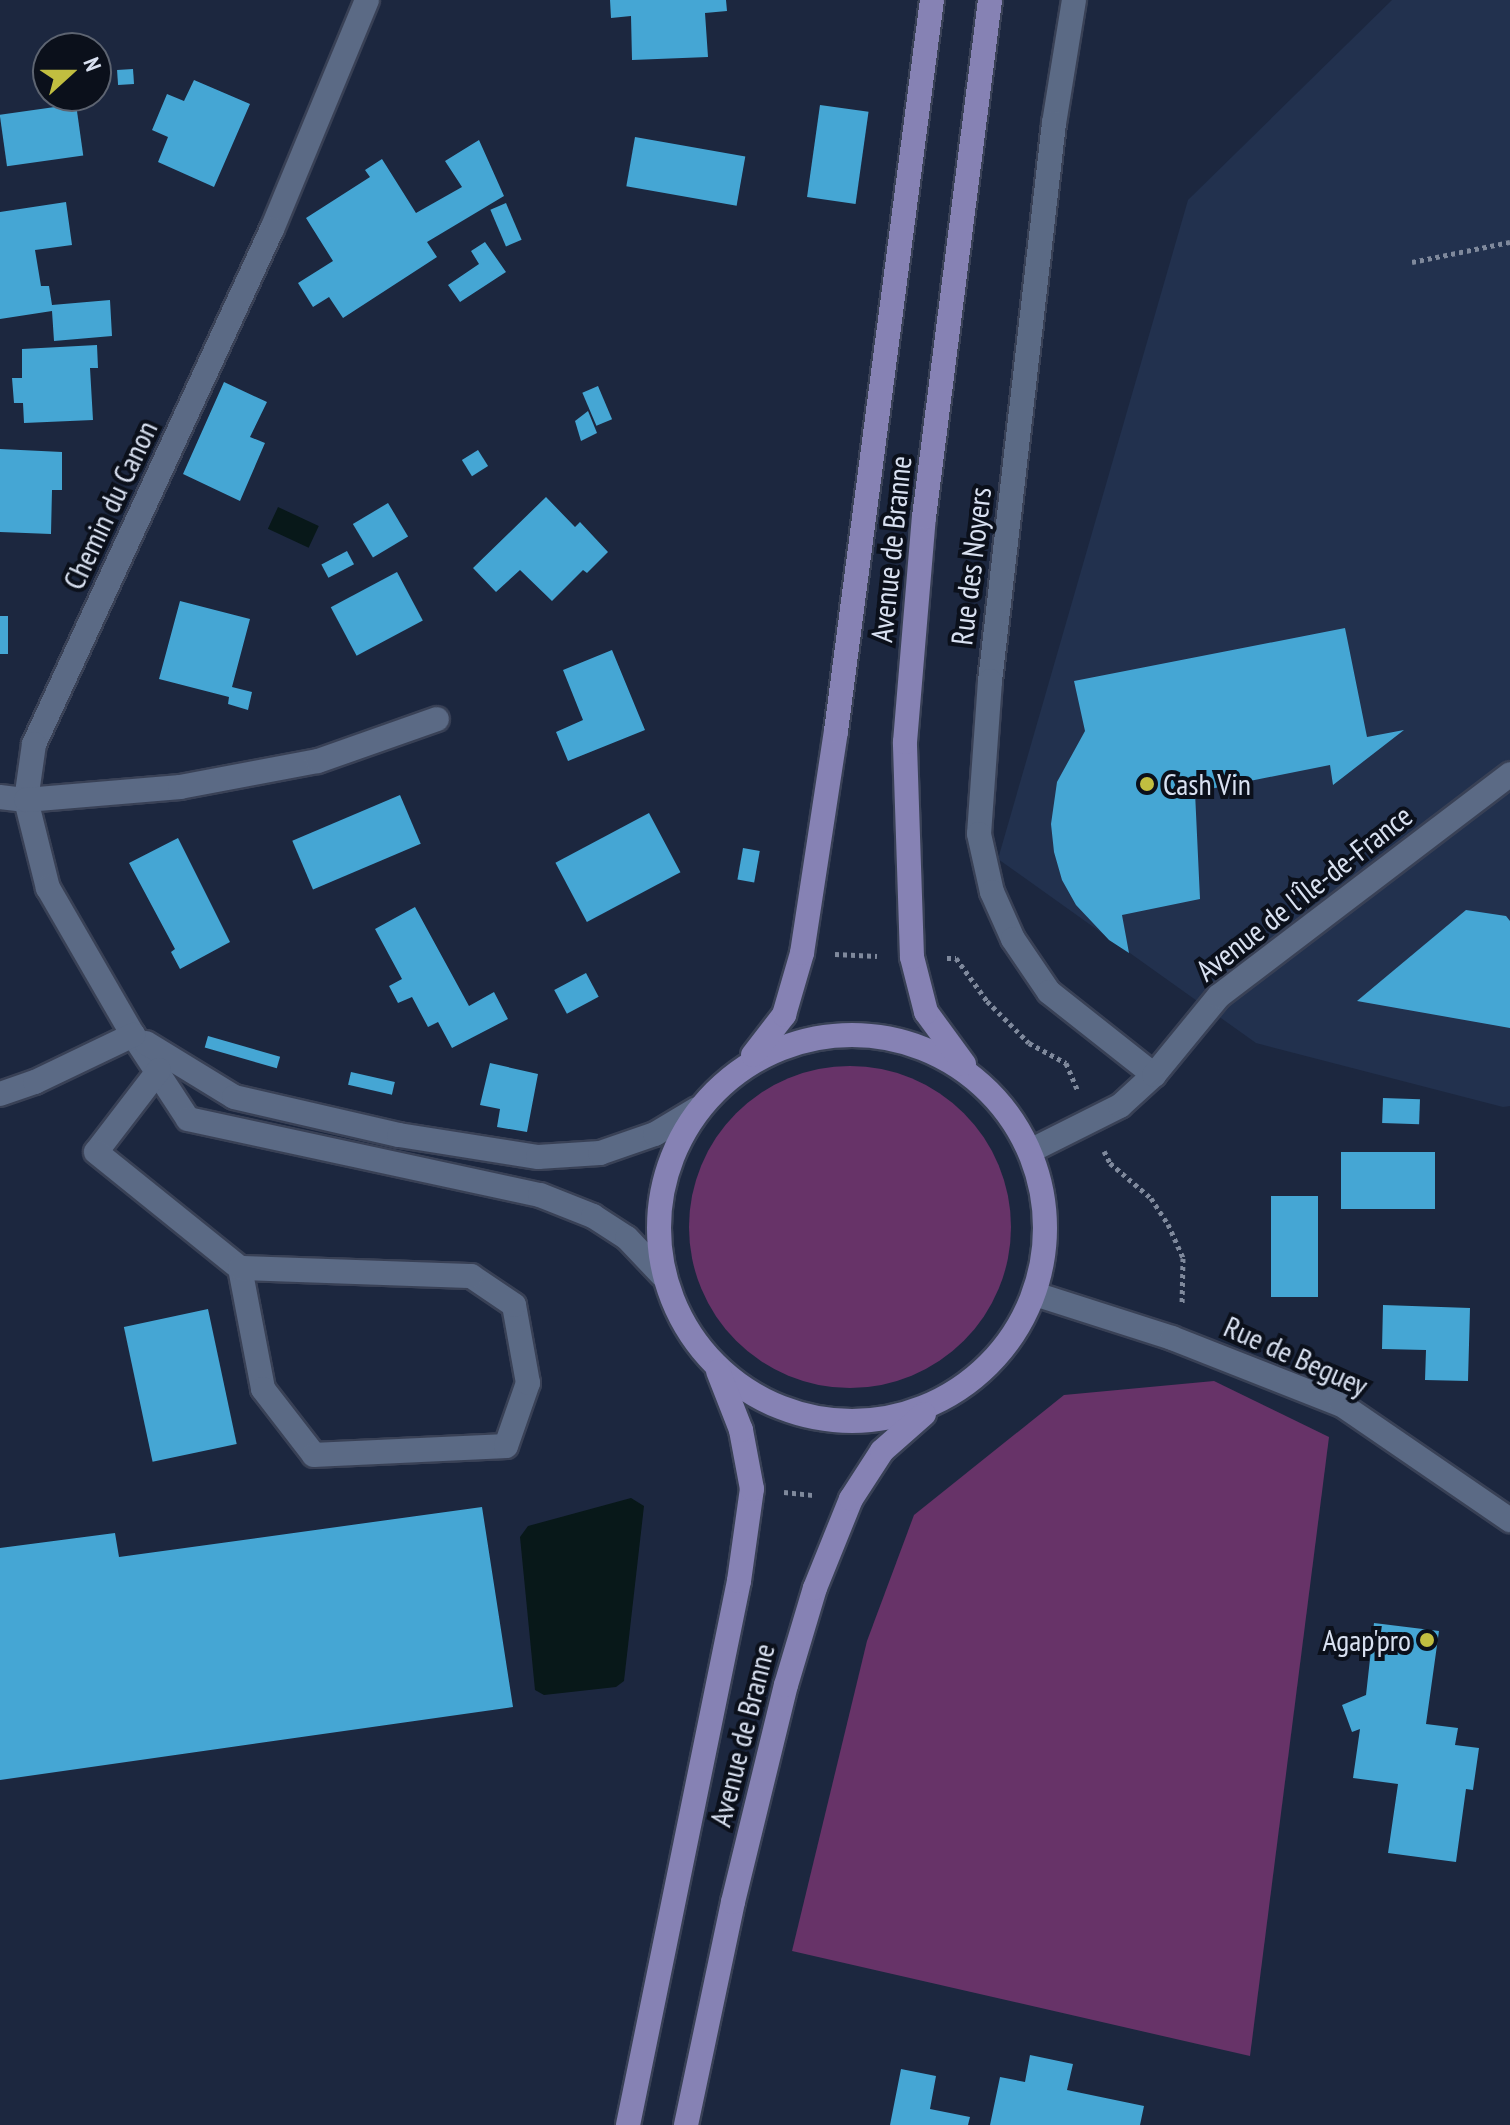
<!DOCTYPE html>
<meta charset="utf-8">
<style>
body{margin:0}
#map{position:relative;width:1510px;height:2125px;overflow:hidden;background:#1c273f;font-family:"PT Sans Narrow",sans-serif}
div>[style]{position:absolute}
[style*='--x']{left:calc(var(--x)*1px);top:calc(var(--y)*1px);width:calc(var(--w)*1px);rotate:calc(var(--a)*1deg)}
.built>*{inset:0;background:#22314e}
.green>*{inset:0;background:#673368}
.round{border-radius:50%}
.water>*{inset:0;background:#081819;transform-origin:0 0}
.building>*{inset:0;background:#45a6d4;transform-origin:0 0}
.path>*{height:5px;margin-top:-2.5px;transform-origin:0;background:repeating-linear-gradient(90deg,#7f899c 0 4px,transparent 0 8px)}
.roads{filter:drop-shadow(2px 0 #394156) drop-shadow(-2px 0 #394156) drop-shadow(0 2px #394156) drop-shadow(0 -2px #394156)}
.minor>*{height:24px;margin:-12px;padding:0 12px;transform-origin:12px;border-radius:12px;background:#5b6a85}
.major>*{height:24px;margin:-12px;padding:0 12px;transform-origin:12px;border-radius:12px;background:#8682b4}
.major>.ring{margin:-12px;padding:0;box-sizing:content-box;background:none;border:24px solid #8682b4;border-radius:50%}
.dots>*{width:22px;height:22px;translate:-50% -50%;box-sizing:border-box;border:4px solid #0b101b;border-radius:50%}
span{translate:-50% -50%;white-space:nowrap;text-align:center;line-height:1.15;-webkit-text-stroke:8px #0b101b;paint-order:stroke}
.street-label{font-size:30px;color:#d9e1f1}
.poi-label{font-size:30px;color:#d9e1f1}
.left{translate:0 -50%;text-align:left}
.right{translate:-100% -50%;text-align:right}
.north{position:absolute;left:32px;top:32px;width:80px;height:80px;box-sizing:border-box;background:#0b101b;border:2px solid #5d6471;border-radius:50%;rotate:69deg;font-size:22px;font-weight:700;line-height:32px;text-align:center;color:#d9e1f1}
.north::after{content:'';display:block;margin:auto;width:28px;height:36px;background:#c1be40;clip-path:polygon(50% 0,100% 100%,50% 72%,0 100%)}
</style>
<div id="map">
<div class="built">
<div style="clip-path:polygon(1392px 0,1510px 0,1510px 1106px,1503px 1107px,1256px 1043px,998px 859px,1188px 200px)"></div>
</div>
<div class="green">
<div class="round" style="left:689px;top:1066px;width:322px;height:322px"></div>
<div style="clip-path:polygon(1214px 1381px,1329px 1437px,1250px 2056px,792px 1951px,867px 1641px,914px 1515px,1064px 1395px)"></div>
</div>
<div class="water">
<div style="left:278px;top:507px;width:45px;height:24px;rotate:25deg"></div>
<div style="clip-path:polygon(631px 1498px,644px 1506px,624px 1681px,616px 1687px,544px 1695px,535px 1690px,520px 1537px,528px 1526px)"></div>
</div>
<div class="building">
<div style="clip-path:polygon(610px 0,726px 0,727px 11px,705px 13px,708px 57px,632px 60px,631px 16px,611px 18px)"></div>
<div style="left:133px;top:69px;width:15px;height:16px;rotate:86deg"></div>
<div style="clip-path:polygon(194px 80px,250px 104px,214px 187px,158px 162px,168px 137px,152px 130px,167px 94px,184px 101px)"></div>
<div style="left:76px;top:104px;width:52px;height:77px;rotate:82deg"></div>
<div style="left:820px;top:105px;width:49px;height:93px;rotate:8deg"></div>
<div style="left:635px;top:137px;width:112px;height:50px;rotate:10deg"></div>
<div style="clip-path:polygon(479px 140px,504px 196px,427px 242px,437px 257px,343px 318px,329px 297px,313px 307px,298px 283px,333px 261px,306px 218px,370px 177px,365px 170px,382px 159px,416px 213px,462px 187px,445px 161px)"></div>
<div style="clip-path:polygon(66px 202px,72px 245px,35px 250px,41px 286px,49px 286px,52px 305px,110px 300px,112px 336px,54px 341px,52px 311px,0 319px,0 212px)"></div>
<div style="left:506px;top:203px;width:40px;height:17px;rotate:67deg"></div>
<div style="clip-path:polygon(485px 242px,506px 272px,460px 302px,448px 285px,479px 264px,471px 251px)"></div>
<div style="clip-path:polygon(97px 345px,98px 368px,90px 368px,93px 420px,24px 423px,23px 403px,14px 403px,12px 378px,22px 378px,22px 349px)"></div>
<div style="clip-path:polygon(224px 382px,267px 402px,250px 437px,265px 443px,240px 501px,183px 474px)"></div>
<div style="left:598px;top:386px;width:36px;height:17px;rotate:67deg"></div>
<div style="clip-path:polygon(588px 411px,597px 433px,581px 441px,575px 421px)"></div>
<div style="clip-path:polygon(0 449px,62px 452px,62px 490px,52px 490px,51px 534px,0 532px)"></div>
<div style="left:478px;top:450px;width:19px;height:19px;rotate:58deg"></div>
<div style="clip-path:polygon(546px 497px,575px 527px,580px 522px,608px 552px,587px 573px,583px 570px,552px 601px,520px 570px,496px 592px,473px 568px)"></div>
<div style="left:388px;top:503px;width:39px;height:41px;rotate:59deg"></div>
<div style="left:347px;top:551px;width:15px;height:29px;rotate:62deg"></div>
<div style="left:397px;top:572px;width:55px;height:75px;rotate:62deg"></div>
<div style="clip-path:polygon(180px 601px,250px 619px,232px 687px,252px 692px,248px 710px,228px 704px,229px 697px,159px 679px)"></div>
<div style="left:0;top:616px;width:8px;height:38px"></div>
<div style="clip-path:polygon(1345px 628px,1367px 737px,1404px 730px,1333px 785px,1330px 765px,1195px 792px,1200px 899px,1122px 915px,1129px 953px,1109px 940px,1076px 905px,1062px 880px,1054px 852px,1051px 824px,1057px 782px,1085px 731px,1074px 681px)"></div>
<div style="clip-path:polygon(612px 650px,645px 730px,568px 761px,556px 732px,583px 720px,563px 670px)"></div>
<div style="left:400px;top:795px;width:53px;height:117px;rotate:67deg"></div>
<div style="left:649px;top:813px;width:67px;height:106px;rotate:62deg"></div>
<div style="clip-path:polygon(178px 838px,230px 942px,180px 969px,171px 952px,175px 949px,129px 863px)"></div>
<div style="left:743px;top:848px;width:17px;height:32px;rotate:10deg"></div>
<div style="clip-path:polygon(415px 907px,469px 1006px,494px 992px,508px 1019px,452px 1048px,438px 1022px,428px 1027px,412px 997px,398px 1003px,389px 986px,402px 979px,375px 929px)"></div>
<div style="clip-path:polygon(1466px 910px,1506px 916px,1510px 921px,1510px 1028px,1357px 1001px)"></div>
<div style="left:586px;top:973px;width:27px;height:36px;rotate:62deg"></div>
<div style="left:208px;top:1036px;width:75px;height:12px;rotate:16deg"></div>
<div style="clip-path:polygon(490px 1063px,538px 1074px,527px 1132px,497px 1127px,500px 1109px,480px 1105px)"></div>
<div style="left:351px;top:1072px;width:45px;height:13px;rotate:13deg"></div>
<div style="left:1383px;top:1098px;width:37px;height:25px;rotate:2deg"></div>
<div style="left:1341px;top:1152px;width:94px;height:57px"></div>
<div style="left:1318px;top:1196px;width:101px;height:47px;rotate:90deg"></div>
<div style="clip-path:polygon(1383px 1305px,1470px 1308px,1468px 1381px,1425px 1380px,1426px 1350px,1382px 1349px)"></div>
<div style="left:208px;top:1309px;width:138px;height:86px;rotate:78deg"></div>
<div style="clip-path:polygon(482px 1507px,513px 1707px,0 1780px,0 1548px,115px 1533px,119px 1557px)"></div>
<div style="clip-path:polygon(1374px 1623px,1439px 1631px,1426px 1724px,1458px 1728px,1455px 1745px,1479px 1748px,1473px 1790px,1466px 1789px,1456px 1862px,1388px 1853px,1398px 1784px,1353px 1778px,1360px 1729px,1352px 1732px,1342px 1705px,1366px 1695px)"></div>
<div style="clip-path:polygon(1030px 2055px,1073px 2064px,1067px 2090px,1144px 2106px,1140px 2125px,990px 2125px,1000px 2077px,1025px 2082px)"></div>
<div style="clip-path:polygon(901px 2069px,936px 2076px,930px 2109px,970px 2117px,968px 2125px,890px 2125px)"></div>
</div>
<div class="path">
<div style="--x:1412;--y:262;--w:100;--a:-11.5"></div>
<div style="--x:835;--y:954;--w:42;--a:2.7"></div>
<div style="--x:947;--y:958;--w:9;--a:0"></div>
<div style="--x:956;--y:958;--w:53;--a:54.2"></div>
<div style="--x:987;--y:1001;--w:59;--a:45"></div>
<div style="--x:1029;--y:1043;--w:42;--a:28.4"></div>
<div style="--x:1066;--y:1063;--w:30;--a:67"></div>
<div style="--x:1104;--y:1151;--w:13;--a:63"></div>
<div style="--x:1110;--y:1163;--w:54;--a:40.5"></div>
<div style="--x:1151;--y:1198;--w:31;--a:57"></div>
<div style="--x:1168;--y:1224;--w:37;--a:66"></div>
<div style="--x:1183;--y:1258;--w:46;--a:91.2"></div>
<div style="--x:784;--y:1492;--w:30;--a:6"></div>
</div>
<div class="roads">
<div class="minor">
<div style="--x:367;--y:0;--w:248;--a:112.5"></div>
<div style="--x:272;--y:229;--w:567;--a:114.8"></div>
<div style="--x:34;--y:744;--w:57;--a:98.1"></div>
<div style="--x:26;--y:800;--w:91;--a:76"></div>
<div style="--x:48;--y:888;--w:170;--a:60"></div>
<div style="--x:133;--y:1035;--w:100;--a:56.8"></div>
<div style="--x:188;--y:1119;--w:360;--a:12.2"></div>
<div style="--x:540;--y:1195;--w:57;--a:21.6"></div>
<div style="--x:593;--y:1216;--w:40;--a:32.9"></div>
<div style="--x:627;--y:1238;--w:51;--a:46.6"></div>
<div style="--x:1074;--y:0;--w:125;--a:99.2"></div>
<div style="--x:1054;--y:123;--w:562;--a:96.54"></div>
<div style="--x:990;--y:681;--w:153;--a:94.1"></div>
<div style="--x:979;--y:834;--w:59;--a:77.4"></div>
<div style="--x:992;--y:892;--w:51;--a:65.9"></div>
<div style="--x:1013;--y:939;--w:64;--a:55.8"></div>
<div style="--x:1049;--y:992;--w:134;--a:38.3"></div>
<div style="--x:0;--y:797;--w:26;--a:7"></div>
<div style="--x:26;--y:800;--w:155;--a:-4.8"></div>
<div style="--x:180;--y:787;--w:140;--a:-10.7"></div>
<div style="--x:318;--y:761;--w:126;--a:-19.4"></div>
<div style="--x:146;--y:1043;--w:103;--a:31.5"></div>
<div style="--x:234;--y:1097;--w:169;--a:13"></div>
<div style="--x:399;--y:1135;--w:141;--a:9"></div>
<div style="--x:538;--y:1157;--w:62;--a:-3.7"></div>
<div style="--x:600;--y:1153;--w:58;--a:-19.1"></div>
<div style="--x:655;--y:1134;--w:49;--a:-30.8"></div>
<div style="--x:159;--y:1070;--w:103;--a:127.5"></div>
<div style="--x:96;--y:1152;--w:185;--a:38.9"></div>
<div style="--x:240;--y:1268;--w:123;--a:79.2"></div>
<div style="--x:263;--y:1389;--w:83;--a:52.3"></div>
<div style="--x:314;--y:1455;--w:192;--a:-2.7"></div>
<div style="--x:506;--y:1446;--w:67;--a:-70.8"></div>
<div style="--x:528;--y:1383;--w:79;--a:-100.2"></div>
<div style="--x:514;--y:1305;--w:52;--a:-146"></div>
<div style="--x:471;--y:1276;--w:231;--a:-178"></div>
<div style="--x:0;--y:1094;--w:37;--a:-19"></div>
<div style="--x:35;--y:1082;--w:109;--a:-25.6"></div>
<div style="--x:1030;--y:1151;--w:101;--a:-26.6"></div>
<div style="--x:1120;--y:1106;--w:46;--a:-42.4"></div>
<div style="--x:1154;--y:1075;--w:102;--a:-50.6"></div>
<div style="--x:1219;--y:996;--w:366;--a:-37.3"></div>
<div style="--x:1035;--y:1294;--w:144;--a:17.8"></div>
<div style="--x:1172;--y:1338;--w:183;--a:21.5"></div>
<div style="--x:1342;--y:1405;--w:204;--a:34.4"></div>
</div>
<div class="major">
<div class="ring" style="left:659px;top:1035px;width:362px;height:362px"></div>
<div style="--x:753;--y:1055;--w:51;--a:-52.2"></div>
<div style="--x:784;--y:1015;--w:65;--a:-73.8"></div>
<div style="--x:802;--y:953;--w:225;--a:-81.3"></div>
<div style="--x:836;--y:731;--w:737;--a:-82.52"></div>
<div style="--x:964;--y:1064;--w:64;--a:-126.2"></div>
<div style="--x:926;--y:1012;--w:57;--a:-104.3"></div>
<div style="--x:912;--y:957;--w:215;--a:-91.9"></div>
<div style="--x:905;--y:742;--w:226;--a:-85.2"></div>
<div style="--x:924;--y:517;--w:521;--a:-82.72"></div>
<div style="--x:628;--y:2125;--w:555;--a:-78.47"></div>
<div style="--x:739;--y:1581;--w:93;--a:-82"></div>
<div style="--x:752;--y:1489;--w:60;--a:-100.6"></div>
<div style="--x:741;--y:1430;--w:63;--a:-111.3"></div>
<div style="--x:686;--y:2125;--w:228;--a:-78.1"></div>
<div style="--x:733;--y:1902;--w:223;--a:-76.3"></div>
<div style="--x:786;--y:1685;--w:101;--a:-73.4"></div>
<div style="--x:815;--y:1588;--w:96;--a:-68"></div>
<div style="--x:851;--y:1499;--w:57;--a:-57.1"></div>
<div style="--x:882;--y:1451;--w:56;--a:-41.4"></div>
</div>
</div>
<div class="dots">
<div style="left:1147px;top:784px;background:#c1be40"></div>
<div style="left:1427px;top:1640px;background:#c1be40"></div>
</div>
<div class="street-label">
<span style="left:110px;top:505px;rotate:-65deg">Chemin du Canon</span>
<span style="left:891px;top:549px;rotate:-84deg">Avenue de Branne</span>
<span style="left:971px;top:566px;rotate:-83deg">Rue des Noyers</span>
<span style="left:1304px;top:893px;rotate:-38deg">Avenue de l'Île-de-France</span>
<span style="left:1296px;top:1356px;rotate:24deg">Rue de Beguey</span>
<span style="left:742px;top:1735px;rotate:-76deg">Avenue de Branne</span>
</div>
<div class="poi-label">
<span class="left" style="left:1163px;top:784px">Cash Vin</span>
<span class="right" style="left:1411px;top:1640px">Agap'pro</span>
</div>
<div class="north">N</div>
</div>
